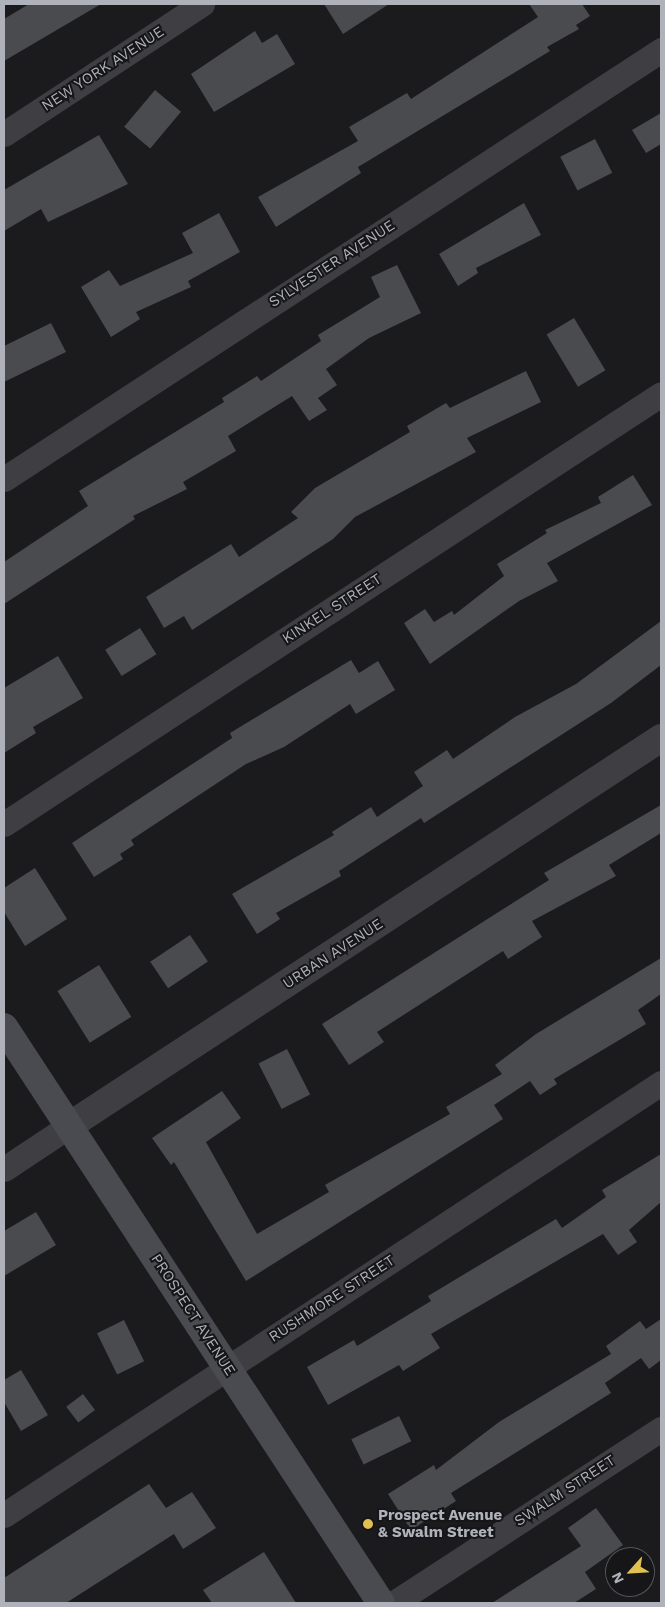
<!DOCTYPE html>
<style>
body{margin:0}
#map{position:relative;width:665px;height:1607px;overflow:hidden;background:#1b1b1d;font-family:"Work Sans",sans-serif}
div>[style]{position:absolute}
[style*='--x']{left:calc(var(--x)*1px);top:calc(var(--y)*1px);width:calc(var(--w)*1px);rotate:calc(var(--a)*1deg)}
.building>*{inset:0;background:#4a4b4f;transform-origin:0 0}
.minor>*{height:25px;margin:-12.5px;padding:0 12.5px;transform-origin:12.5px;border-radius:12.5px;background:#3e3e43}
.tertiary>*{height:28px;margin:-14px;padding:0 14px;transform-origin:14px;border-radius:14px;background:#3e3e43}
.secondary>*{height:28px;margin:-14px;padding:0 14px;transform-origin:14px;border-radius:14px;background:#4a4b51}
.dots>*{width:14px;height:14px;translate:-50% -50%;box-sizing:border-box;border:2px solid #161618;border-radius:50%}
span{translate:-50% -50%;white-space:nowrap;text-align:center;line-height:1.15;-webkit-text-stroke:4px #161618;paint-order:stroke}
.street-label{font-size:15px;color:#afb1bb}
.poi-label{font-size:15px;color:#afb1bb;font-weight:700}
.left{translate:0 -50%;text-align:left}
.frame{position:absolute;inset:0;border:5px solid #afb1bb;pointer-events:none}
.north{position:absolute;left:605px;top:1547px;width:50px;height:50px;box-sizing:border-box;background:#161618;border:1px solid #535459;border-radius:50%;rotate:244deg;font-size:14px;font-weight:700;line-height:20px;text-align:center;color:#afb1bb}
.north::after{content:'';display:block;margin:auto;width:18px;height:22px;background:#dec151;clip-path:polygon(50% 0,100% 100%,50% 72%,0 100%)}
</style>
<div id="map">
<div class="building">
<div style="clip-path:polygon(29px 4px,101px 4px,4px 61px,4px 19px)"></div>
<div style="clip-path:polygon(324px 4px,389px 4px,343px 34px)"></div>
<div style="clip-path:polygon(529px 4px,582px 4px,590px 16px,576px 25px,579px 29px,547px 47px,550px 51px,358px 167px,361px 173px,276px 227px,258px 197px,358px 141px,349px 127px,407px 93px,411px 99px,538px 17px)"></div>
<div style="clip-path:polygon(255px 31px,262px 43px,277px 34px,295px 64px,214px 112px,191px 74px)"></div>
<div style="left:155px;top:90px;width:34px;height:48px;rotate:40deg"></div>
<div style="clip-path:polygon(661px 113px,661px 144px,646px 153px,632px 130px)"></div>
<div style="clip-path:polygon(99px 135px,128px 184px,48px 222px,41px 209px,4px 231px,4px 190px)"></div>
<div style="left:595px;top:139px;width:38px;height:39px;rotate:63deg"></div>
<div style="clip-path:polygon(524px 203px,541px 235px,476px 268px,478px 273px,458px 286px,439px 254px)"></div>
<div style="clip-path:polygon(219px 213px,240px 252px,188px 281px,191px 287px,136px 312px,140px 319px,111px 337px,81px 287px,109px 270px,120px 286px,193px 253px,182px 233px)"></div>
<div style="clip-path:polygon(397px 265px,421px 313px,369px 338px,326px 369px,337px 385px,318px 398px,327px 410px,309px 421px,292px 396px,228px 436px,236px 451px,183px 482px,187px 489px,133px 516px,135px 519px,4px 604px,4px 562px,88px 506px,79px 491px,224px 402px,222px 398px,257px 376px,261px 381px,321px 341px,318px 335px,380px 297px,371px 277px)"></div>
<div style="left:574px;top:318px;width:61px;height:32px;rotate:59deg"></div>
<div style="clip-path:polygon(51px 323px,66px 352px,4px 382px,4px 346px)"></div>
<div style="clip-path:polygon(526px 371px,541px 402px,467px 438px,476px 452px,355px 517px,333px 539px,192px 630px,184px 616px,164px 628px,146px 597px,231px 544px,239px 557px,298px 518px,291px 512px,315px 488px,410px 432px,407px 426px,446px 403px,450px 408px)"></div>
<div style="clip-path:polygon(633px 475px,652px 505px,547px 563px,558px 581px,519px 601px,430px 664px,404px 623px,425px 609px,434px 622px,452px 611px,454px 615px,504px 576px,497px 564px,547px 533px,545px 530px,601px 503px,598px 497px)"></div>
<div style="clip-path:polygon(661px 621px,661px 665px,611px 703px,424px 823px,421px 818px,339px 871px,341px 876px,276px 913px,280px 919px,257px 934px,232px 894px,334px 835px,332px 832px,371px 807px,377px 817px,423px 786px,414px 772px,447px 750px,453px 759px,515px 717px,576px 684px)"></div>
<div style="left:140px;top:628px;width:31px;height:41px;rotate:58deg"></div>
<div style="clip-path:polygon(58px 656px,83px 698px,33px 727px,36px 733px,4px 753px,4px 688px)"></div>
<div style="clip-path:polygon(351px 660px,359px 673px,378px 661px,395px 690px,356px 714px,350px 704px,284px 747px,246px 764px,131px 840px,134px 845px,120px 854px,123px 859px,94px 877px,72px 843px,232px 738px,230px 733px)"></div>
<div style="clip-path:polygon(661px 805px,661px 833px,609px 865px,616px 876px,532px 921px,542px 937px,508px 959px,503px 951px,377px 1032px,384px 1042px,349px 1065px,322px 1024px,549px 880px,544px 873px)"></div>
<div style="clip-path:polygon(35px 868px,67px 919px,25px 946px,4px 912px,4px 888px)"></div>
<div style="left:190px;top:935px;width:32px;height:48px;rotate:56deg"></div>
<div style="clip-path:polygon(661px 958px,661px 994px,638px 1010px,646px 1024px,554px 1079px,557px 1084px,540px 1095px,530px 1081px,494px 1105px,503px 1119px,246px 1281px,174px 1162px,171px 1165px,152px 1138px,222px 1091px,241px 1118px,206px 1142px,257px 1234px,329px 1192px,325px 1185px,450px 1114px,446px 1107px,502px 1074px,495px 1065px,536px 1034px)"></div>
<div style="left:99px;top:965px;width:61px;height:49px;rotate:58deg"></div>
<div style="left:287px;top:1049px;width:51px;height:32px;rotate:63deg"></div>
<div style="clip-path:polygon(661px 1154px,661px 1202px,629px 1230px,637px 1242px,618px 1255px,603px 1234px,431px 1334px,440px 1348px,403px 1371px,399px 1365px,328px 1405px,307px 1367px,354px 1340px,357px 1346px,431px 1301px,428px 1296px,556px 1219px,562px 1228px,606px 1197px,602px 1190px)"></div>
<div style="clip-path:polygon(36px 1212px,56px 1245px,4px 1276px,4px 1231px)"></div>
<div style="clip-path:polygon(661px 1319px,661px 1360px,649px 1369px,641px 1358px,605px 1383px,611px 1393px,451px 1493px,456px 1501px,411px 1530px,388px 1494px,434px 1465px,436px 1470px,499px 1422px,611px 1354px,606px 1346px,640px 1321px,646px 1329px)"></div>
<div style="left:124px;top:1320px;width:46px;height:30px;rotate:64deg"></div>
<div style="clip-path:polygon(21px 1370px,48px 1415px,21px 1431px,4px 1402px,4px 1380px)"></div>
<div style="left:83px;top:1394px;width:20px;height:21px;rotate:53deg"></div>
<div style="left:399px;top:1416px;width:28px;height:53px;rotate:64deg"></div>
<div style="clip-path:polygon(149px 1484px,166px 1508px,192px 1492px,216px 1528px,183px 1549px,174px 1534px,66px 1603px,4px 1603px,4px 1578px)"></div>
<div style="clip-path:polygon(596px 1508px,623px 1545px,585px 1572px,596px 1589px,574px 1603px,492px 1603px,581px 1546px,568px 1528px)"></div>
<div style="clip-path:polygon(264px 1552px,296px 1603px,212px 1603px,203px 1590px)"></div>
</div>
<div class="minor">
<div style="--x:4;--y:134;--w:237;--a:-33.3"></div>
<div style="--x:4;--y:479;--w:785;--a:-33.14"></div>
<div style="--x:4;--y:824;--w:785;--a:-33.2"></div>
<div style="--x:4;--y:1169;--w:78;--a:-33.5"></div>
<div style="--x:4;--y:1515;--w:786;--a:-33.33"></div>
<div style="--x:394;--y:1603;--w:319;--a:-33.1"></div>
</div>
<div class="tertiary">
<div style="--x:69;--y:1126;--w:708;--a:-33.24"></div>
</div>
<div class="secondary">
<div style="--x:4;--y:1027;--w:688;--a:56.79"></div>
</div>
<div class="dots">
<div style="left:368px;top:1524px;background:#dec151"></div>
</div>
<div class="street-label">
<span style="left:103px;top:69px;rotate:-33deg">NEW YORK AVENUE</span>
<span style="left:332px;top:264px;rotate:-33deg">SYLVESTER AVENUE</span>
<span style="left:332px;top:609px;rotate:-33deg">KINKEL STREET</span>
<span style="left:333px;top:954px;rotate:-33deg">URBAN AVENUE</span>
<span style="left:332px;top:1299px;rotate:-33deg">RUSHMORE STREET</span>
<span style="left:193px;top:1315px;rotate:57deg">PROSPECT AVENUE</span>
<span style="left:565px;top:1491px;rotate:-33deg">SWALM STREET</span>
</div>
<div class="poi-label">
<span class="left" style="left:378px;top:1524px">Prospect Avenue<br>&amp; Swalm Street</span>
</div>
<div class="frame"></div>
<div class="north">N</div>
</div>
